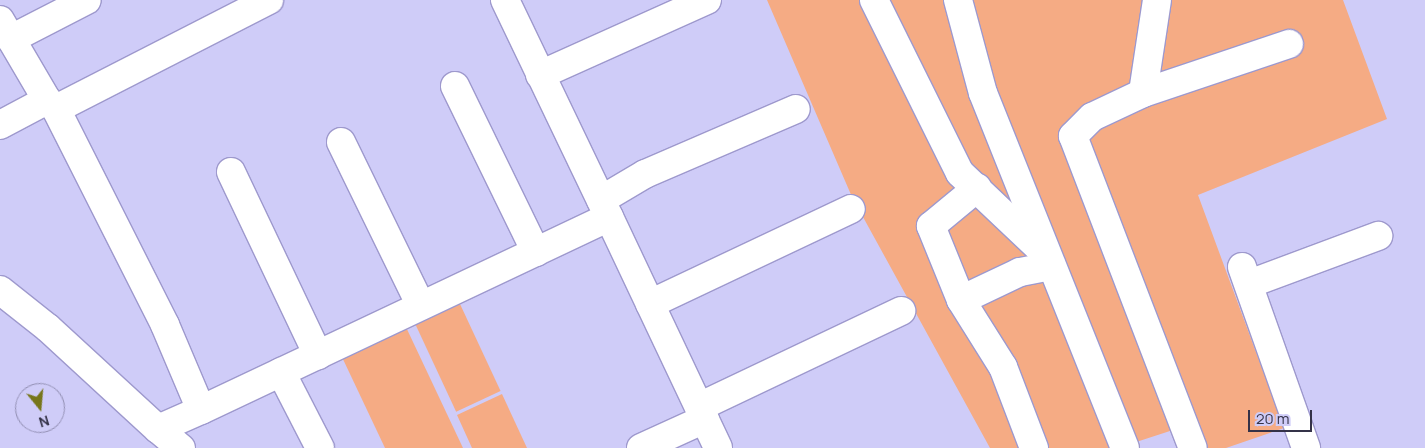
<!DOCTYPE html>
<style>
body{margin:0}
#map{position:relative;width:1425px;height:448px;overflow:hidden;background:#cfccf8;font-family:Manrope,sans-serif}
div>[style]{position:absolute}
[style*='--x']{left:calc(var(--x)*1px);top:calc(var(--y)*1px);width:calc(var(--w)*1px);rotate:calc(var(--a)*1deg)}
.green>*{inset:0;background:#f5ab84;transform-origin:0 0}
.roads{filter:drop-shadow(1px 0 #9e99cd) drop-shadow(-1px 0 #9e99cd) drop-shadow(0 1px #9e99cd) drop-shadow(0 -1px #9e99cd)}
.minor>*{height:28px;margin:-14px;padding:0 14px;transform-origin:14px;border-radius:14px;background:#fff}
span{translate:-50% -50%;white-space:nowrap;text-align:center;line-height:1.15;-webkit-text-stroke:5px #cfccf8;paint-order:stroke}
.north{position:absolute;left:15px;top:383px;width:50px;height:50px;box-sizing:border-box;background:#cfccf8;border:1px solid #918eb2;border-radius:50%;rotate:163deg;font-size:14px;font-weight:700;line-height:20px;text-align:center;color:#343248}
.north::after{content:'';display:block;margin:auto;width:18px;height:22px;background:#77761b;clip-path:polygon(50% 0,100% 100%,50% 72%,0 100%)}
.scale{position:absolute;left:1248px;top:410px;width:64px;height:22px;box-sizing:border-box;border:2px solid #343248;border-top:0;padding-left:6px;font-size:15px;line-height:18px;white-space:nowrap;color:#343248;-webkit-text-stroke:4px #cfccf8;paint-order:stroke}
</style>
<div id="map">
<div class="green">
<div style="clip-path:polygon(767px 0,1343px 0,1387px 119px,1198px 195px,1284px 428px,1226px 448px,1181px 448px,1173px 430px,1127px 445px,1128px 448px,990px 448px,852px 197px)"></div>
<div style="left:460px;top:304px;width:96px;height:49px;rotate:65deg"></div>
<div style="clip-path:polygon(405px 325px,463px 448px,385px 448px,341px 355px)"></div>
<div style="clip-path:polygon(502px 394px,527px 448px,472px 448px,457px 415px)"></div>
</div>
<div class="roads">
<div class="minor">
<div style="--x:269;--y:0;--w:239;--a:152.9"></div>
<div style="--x:56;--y:109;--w:242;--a:63.2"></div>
<div style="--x:165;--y:325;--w:92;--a:67"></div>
<div style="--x:201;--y:410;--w:451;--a:-25.3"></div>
<div style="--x:609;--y:217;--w:255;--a:64.7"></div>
<div style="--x:505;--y:0;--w:241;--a:64.4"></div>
<div style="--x:874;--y:0;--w:193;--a:63.6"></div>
<div style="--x:960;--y:173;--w:106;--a:43.5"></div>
<div style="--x:958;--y:0;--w:96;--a:75"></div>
<div style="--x:983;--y:93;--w:382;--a:68.2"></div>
<div style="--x:1157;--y:0;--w:94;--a:98.6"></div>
<div style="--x:1143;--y:93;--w:56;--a:154.8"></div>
<div style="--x:1092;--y:117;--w:27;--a:135"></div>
<div style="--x:1073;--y:136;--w:334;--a:69"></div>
<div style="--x:0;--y:20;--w:93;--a:59.6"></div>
<div style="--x:11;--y:39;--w:85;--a:-27.2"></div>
<div style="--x:540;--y:75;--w:183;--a:-24.2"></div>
<div style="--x:455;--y:86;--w:185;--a:64"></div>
<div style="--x:1143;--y:93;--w:154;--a:-18.6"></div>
<div style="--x:0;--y:125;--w:53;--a:-28"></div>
<div style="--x:47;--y:100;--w:13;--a:45"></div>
<div style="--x:341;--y:142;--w:182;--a:64"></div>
<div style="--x:231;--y:172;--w:203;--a:64.6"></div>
<div style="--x:601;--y:200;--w:51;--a:-30.6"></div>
<div style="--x:645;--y:174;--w:164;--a:-23.3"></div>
<div style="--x:1242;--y:267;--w:192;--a:70.5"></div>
<div style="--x:1249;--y:284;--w:138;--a:-20.4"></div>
<div style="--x:0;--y:290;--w:61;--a:38.4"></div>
<div style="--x:48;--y:328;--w:149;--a:42.6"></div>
<div style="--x:158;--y:429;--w:47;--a:-23.8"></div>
<div style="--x:961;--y:300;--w:80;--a:-112.1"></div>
<div style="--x:931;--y:226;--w:60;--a:-39.6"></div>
<div style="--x:650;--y:304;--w:222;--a:-25.3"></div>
<div style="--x:281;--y:372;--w:85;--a:62.8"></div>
<div style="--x:699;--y:407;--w:224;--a:-25.4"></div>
<div style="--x:158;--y:429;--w:30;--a:40"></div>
<div style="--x:641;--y:448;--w:70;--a:-24.4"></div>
<div style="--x:1034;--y:448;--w:87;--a:-110.9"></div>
<div style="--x:1003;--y:367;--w:79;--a:-122.1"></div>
<div style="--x:961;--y:300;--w:65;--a:-25.4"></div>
<div style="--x:1020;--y:272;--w:32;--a:-11"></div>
</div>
</div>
<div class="north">N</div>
<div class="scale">20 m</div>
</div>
